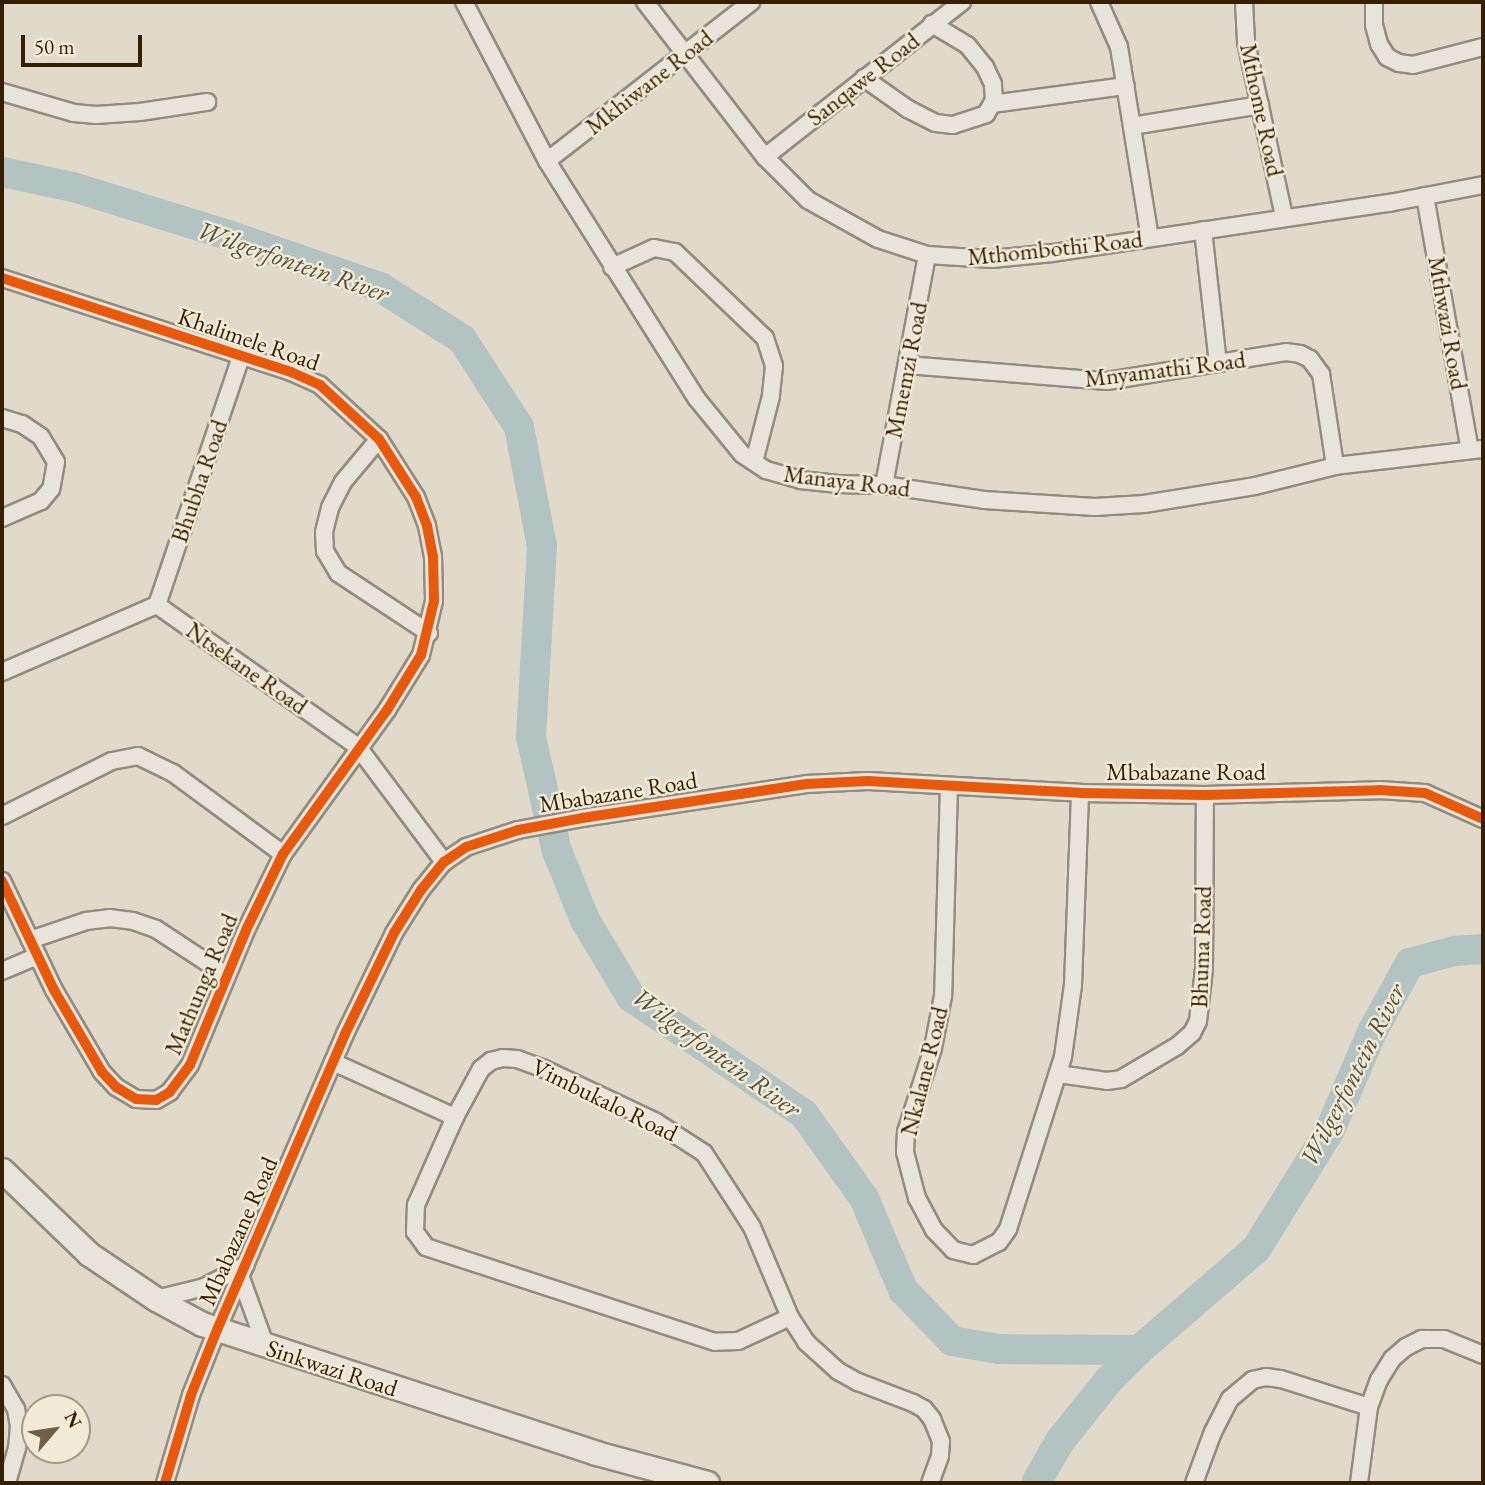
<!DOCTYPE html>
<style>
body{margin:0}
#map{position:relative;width:1485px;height:1485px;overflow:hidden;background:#e1dacb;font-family:"EB Garamond",serif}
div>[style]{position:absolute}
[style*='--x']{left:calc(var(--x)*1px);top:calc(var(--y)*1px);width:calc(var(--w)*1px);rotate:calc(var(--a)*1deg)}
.river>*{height:30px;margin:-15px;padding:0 15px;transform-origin:15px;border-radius:15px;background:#b2c3c2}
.roads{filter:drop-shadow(2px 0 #928b7f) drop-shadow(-2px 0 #928b7f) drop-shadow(0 2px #928b7f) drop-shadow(0 -2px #928b7f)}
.street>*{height:16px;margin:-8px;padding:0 8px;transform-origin:8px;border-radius:8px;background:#e8e4dc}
.secondary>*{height:23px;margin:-11.5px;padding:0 11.5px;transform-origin:11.5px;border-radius:11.5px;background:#e8e4dc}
.cycleway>*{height:10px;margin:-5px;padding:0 5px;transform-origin:5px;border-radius:5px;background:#e8590c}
span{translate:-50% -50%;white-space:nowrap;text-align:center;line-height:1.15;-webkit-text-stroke:5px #f1ead7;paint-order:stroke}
.street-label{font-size:24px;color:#351f00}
.water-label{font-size:26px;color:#544d39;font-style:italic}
.frame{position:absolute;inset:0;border:4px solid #351f00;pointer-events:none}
.north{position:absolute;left:21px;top:1394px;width:70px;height:70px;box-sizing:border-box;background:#f1ead7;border:2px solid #a69981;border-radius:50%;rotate:61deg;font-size:19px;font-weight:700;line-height:28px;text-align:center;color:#351f00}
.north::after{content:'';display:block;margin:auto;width:24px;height:32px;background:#716047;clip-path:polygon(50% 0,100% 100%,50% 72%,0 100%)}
.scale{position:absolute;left:21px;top:35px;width:121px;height:32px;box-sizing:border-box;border:4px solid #351f00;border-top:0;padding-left:9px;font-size:21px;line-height:24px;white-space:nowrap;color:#351f00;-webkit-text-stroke:5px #f1ead7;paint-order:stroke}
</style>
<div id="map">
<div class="river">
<div style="--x:2;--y:172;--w:73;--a:11.9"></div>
<div style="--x:73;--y:187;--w:162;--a:17.2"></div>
<div style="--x:228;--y:235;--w:161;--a:18.9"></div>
<div style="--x:380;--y:287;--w:97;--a:32.4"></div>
<div style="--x:462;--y:339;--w:105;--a:57.1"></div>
<div style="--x:519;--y:427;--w:121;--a:79.1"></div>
<div style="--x:542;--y:546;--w:191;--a:93.3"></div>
<div style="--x:531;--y:737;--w:117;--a:77.2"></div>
<div style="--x:557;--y:851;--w:74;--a:67.9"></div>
<div style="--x:585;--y:920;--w:90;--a:59.1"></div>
<div style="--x:631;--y:997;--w:209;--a:34.1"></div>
<div style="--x:804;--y:1114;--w:103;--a:54.5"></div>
<div style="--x:864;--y:1198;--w:100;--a:67"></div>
<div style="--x:903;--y:1290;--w:71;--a:46.1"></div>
<div style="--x:952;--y:1341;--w:47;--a:9.9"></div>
<div style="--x:998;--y:1349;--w:141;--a:0.4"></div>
<div style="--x:1139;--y:1350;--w:155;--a:-40.8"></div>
<div style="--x:1256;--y:1249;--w:140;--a:-58.1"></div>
<div style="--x:1330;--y:1130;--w:107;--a:-66.8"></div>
<div style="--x:1372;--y:1032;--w:79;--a:-61.2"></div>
<div style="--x:1410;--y:963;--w:46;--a:-15.3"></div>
<div style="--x:1454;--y:951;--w:29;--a:-4"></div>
<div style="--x:1037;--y:1481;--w:46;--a:-60.1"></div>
<div style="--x:1060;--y:1441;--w:77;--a:-51.3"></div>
<div style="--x:1108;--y:1381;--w:44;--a:-45"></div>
</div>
<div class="roads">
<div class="street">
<div style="--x:464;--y:2;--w:179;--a:62.4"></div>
<div style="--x:547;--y:161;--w:281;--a:57.8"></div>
<div style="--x:697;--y:399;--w:71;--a:50.7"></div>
<div style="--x:742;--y:454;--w:29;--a:34"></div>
<div style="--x:766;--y:470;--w:35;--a:16"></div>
<div style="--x:800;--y:480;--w:36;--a:6"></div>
<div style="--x:836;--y:484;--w:48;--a:1.2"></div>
<div style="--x:884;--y:485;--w:101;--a:8.5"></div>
<div style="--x:984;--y:500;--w:111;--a:3.6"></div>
<div style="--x:1095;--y:507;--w:49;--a:-3.5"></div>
<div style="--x:1144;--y:504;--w:112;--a:-9.2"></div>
<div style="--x:1255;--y:486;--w:82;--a:-14"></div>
<div style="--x:1335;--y:466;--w:149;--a:-6.6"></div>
<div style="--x:645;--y:2;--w:196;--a:52.3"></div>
<div style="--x:765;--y:157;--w:61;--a:45"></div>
<div style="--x:808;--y:200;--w:80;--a:29.1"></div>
<div style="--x:878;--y:239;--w:52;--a:18.1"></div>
<div style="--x:927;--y:255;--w:65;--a:3.5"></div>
<div style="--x:992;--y:259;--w:61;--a:-5.6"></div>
<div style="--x:1053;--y:253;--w:340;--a:-8.5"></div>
<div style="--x:1389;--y:203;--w:96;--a:-10.8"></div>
<div style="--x:1099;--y:2;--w:49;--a:66"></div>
<div style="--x:1119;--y:47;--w:193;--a:80.8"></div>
<div style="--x:1244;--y:2;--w:40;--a:87.1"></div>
<div style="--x:1246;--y:42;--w:179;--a:77.7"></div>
<div style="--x:1374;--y:2;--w:23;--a:90"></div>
<div style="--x:1374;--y:25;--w:20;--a:75"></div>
<div style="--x:1379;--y:44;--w:15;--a:58"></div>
<div style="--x:1387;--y:57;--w:13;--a:27"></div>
<div style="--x:1399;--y:63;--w:14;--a:8"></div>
<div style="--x:1413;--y:65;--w:72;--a:-14.4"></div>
<div style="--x:864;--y:78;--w:54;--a:35.2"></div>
<div style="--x:908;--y:109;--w:31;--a:27"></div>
<div style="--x:936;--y:123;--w:17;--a:7"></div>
<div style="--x:953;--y:125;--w:35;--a:-18"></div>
<div style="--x:986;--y:114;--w:16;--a:-60"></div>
<div style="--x:994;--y:100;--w:16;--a:-94"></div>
<div style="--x:993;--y:84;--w:19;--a:-115"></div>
<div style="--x:985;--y:67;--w:28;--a:-129"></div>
<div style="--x:967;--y:45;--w:41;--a:-149"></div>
<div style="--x:2;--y:92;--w:75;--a:16.3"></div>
<div style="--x:74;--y:113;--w:22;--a:5"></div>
<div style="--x:96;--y:115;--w:44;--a:-3.9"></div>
<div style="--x:140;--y:112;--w:68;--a:-8.5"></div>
<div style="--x:992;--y:104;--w:135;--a:-7.7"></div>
<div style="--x:1132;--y:126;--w:130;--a:-9.3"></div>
<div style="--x:765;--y:157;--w:251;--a:-38.2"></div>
<div style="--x:547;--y:161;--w:259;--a:-37.9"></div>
<div style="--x:1425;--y:196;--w:258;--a:80"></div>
<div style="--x:1203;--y:230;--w:134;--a:83.6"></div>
<div style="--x:612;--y:267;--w:46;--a:-24.3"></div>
<div style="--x:654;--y:248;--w:21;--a:11"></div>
<div style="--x:675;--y:252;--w:124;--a:43.7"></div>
<div style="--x:765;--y:338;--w:29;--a:72"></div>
<div style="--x:774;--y:366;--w:30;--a:96"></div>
<div style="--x:771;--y:396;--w:68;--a:104.4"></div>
<div style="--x:2;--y:278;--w:304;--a:18"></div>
<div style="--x:291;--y:372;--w:32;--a:24"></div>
<div style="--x:320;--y:385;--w:80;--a:42.5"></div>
<div style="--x:379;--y:439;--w:69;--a:57.5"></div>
<div style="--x:416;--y:497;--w:31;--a:69"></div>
<div style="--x:427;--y:526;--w:31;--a:79"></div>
<div style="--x:433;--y:556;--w:45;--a:88.7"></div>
<div style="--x:434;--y:601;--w:56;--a:103.5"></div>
<div style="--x:421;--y:655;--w:65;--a:121.7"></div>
<div style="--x:387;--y:710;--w:178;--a:125.8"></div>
<div style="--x:283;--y:854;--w:82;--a:115.9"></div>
<div style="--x:247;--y:928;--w:148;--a:112.6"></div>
<div style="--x:190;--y:1065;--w:34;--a:127"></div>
<div style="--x:170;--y:1092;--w:16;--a:150"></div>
<div style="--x:156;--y:1100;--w:20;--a:-177"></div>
<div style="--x:136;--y:1099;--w:23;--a:-149"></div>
<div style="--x:116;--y:1087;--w:21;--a:-133"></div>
<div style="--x:102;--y:1072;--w:95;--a:-120.3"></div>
<div style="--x:54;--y:990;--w:121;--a:-115.5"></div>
<div style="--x:907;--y:365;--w:201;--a:4.6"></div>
<div style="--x:1107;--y:381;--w:181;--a:-9.2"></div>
<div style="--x:1286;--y:352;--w:14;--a:8"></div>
<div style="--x:1300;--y:354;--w:11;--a:27"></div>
<div style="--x:1310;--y:359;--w:19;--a:54"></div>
<div style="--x:1321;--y:374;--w:93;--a:81.3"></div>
<div style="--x:2;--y:418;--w:21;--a:17"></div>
<div style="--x:22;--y:424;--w:23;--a:34"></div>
<div style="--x:41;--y:437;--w:29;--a:59"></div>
<div style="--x:56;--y:462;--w:27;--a:100"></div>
<div style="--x:51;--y:489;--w:16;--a:130"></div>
<div style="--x:41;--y:501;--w:43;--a:156.4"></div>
<div style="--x:379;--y:439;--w:56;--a:129.9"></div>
<div style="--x:343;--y:482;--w:29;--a:117"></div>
<div style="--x:330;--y:508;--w:25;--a:104"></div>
<div style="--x:324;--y:532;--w:19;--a:87"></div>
<div style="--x:325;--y:551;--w:26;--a:59"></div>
<div style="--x:338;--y:573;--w:109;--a:33.4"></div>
<div style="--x:884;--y:485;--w:234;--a:-79.4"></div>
<div style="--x:157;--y:605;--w:246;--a:35.2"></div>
<div style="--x:358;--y:747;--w:144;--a:53.2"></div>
<div style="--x:157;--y:605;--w:262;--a:-71.3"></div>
<div style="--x:2;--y:672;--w:169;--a:-23.4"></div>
<div style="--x:949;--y:786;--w:210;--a:91.6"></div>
<div style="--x:943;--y:996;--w:53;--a:100.9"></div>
<div style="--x:933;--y:1048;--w:88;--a:107.8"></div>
<div style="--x:906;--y:1132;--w:20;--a:93"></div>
<div style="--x:905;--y:1152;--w:48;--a:75.4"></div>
<div style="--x:917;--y:1198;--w:36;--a:62"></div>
<div style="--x:934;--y:1230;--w:28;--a:46"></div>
<div style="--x:953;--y:1250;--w:21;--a:14"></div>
<div style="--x:973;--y:1255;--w:29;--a:-27"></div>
<div style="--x:999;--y:1242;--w:16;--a:-55"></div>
<div style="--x:1008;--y:1229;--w:181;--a:-72.3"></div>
<div style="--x:1063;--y:1057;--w:73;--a:-82.1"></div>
<div style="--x:1073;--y:985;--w:192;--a:-87.9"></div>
<div style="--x:2;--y:816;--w:123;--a:-26.6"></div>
<div style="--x:112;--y:761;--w:26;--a:-11"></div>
<div style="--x:138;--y:756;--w:39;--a:26"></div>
<div style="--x:173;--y:773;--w:137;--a:36.4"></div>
<div style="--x:30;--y:940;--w:59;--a:-18.7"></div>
<div style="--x:86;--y:921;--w:23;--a:-7"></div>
<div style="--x:109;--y:918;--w:24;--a:7"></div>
<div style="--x:133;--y:921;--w:24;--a:19"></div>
<div style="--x:156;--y:929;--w:84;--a:33.3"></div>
<div style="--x:2;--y:971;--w:39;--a:-23"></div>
<div style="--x:333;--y:1062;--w:134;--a:24.3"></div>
<div style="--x:1058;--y:1074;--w:49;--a:8.1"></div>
<div style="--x:1107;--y:1081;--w:14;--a:-8"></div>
<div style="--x:1121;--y:1079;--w:65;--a:-30.5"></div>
<div style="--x:1177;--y:1046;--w:20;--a:-41"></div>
<div style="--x:1192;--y:1033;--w:13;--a:-63"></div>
<div style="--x:1198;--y:1021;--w:52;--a:-83.4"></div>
<div style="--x:1204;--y:969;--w:174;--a:-89.7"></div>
<div style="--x:241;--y:1278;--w:73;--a:70.1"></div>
<div style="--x:156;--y:1299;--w:49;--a:-14"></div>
<div style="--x:204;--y:1287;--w:47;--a:-27.6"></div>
<div style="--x:790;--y:1317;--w:57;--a:155.2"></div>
<div style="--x:738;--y:1341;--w:23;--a:178"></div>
<div style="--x:715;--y:1342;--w:304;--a:-161.8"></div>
<div style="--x:426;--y:1247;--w:19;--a:-126"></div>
<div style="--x:415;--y:1232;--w:27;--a:-88"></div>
<div style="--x:416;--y:1205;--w:96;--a:-66.1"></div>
<div style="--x:455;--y:1117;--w:55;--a:-61.6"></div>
<div style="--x:481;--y:1069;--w:13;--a:-39"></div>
<div style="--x:491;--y:1061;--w:12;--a:-14"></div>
<div style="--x:503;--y:1058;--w:14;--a:4"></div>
<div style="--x:517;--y:1059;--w:27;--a:20"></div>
<div style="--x:542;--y:1068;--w:126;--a:25.3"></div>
<div style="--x:656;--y:1122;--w:57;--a:32.9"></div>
<div style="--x:704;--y:1153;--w:88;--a:57"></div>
<div style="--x:752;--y:1227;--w:98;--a:67.1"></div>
<div style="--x:790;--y:1317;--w:30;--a:57"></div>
<div style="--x:806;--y:1342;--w:43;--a:42.2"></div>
<div style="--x:838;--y:1371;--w:23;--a:29"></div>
<div style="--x:858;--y:1382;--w:59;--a:20.9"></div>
<div style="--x:913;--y:1403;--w:13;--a:29"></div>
<div style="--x:924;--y:1409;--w:13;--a:51"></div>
<div style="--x:932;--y:1419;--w:24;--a:68"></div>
<div style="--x:941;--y:1441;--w:15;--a:94"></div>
<div style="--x:940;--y:1456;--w:29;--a:110"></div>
<div style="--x:2;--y:1385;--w:28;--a:60"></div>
<div style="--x:16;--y:1409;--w:17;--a:80"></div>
<div style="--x:19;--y:1426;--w:22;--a:95"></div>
<div style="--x:17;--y:1448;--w:36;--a:106"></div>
<div style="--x:165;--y:1483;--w:92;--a:-73.5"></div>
<div style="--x:191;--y:1395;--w:70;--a:-68.2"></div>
<div style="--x:217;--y:1330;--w:322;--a:-66.6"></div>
<div style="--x:345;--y:1034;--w:112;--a:-64.1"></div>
<div style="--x:394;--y:933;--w:51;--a:-57.9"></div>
<div style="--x:421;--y:890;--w:36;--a:-51"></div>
<div style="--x:444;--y:862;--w:27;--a:-34"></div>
<div style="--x:466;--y:847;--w:55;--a:-18.1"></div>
<div style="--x:518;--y:830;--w:65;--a:-10.6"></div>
<div style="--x:582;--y:818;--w:227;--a:-8.6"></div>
<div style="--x:806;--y:784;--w:62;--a:-2.8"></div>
<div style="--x:868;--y:781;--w:212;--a:3.2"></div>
<div style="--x:1080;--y:793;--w:125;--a:0.9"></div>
<div style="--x:1205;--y:795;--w:174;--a:-1.6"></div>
<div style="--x:1379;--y:790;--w:46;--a:3.7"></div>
<div style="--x:1425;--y:793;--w:64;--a:24.1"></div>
<div style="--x:1194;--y:1483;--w:54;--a:-69.6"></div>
<div style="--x:1213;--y:1432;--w:37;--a:-63"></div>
<div style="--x:1230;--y:1399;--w:30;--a:-40"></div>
<div style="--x:1253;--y:1380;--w:13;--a:-13"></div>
<div style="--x:1266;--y:1377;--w:15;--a:8"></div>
<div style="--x:1281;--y:1379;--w:92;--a:17.7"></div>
<div style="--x:1359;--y:1483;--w:77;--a:-82.5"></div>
<div style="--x:1369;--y:1407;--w:29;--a:-70"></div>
<div style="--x:1379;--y:1380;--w:25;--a:-58"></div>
<div style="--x:1392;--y:1359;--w:18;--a:-41"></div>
<div style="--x:1406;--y:1347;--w:18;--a:-27"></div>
<div style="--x:1422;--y:1339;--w:22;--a:0"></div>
<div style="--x:1444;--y:1339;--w:42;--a:22.3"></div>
</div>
<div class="secondary">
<div style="--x:2;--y:1170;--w:121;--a:44"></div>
<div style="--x:89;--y:1254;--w:81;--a:33.9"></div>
<div style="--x:156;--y:1299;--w:52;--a:28.5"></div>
<div style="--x:202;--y:1324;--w:415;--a:18.1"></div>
<div style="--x:596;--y:1453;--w:115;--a:15.1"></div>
</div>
</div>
<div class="cycleway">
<div style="--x:2;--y:278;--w:304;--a:18"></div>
<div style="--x:291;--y:372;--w:32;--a:24"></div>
<div style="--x:320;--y:385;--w:80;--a:42.5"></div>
<div style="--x:379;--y:439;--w:69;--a:57.5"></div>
<div style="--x:416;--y:497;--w:31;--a:69"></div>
<div style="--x:427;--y:526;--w:31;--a:79"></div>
<div style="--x:433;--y:556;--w:45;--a:88.7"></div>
<div style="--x:434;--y:601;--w:56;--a:103.5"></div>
<div style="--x:421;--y:655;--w:65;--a:121.7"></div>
<div style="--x:387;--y:710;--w:178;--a:125.8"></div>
<div style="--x:283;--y:854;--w:82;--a:115.9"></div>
<div style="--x:247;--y:928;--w:148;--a:112.6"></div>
<div style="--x:190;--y:1065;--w:34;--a:127"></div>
<div style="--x:170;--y:1092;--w:16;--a:150"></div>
<div style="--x:156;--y:1100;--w:20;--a:-177"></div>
<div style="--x:136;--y:1099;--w:23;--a:-149"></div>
<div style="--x:116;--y:1087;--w:21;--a:-133"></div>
<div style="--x:102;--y:1072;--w:95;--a:-120.3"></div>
<div style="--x:54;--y:990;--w:121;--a:-115.5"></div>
<div style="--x:165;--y:1483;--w:92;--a:-73.5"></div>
<div style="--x:191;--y:1395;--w:70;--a:-68.2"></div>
<div style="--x:217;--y:1330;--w:322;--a:-66.6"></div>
<div style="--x:345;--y:1034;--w:112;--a:-64.1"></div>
<div style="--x:394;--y:933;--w:51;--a:-57.9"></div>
<div style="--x:421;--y:890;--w:36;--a:-51"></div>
<div style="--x:444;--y:862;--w:27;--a:-34"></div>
<div style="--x:466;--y:847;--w:55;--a:-18.1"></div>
<div style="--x:518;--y:830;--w:65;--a:-10.6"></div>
<div style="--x:582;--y:818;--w:227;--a:-8.6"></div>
<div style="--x:806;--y:784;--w:62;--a:-2.8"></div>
<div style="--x:868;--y:781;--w:212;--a:3.2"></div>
<div style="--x:1080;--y:793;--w:125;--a:0.9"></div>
<div style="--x:1205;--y:795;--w:174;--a:-1.6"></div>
<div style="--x:1379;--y:790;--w:46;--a:3.7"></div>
<div style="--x:1425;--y:793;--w:64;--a:24.1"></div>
</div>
<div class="street-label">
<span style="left:863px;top:79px;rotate:-38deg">Sanqawe Road</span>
<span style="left:649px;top:82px;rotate:-38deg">Mkhiwane Road</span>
<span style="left:1262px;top:110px;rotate:78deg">Mthome Road</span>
<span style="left:1055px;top:248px;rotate:-6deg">Mthombothi Road</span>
<span style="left:1448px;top:323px;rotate:80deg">Mthwazi Road</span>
<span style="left:249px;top:339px;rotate:19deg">Khalimele Road</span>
<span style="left:1165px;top:369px;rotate:-7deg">Mnyamathi Road</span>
<span style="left:906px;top:370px;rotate:-79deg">Mmemzi Road</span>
<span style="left:199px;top:481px;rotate:-71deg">Bhubha Road</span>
<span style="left:847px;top:481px;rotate:7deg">Manaya Road</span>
<span style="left:247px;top:668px;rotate:35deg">Ntsekane Road</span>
<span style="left:1186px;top:772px">Mbabazane Road</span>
<span style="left:618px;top:792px;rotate:-9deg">Mbabazane Road</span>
<span style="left:1201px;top:947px;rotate:-88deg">Bhuma Road</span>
<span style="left:201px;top:984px;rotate:-67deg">Mathunga Road</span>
<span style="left:924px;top:1071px;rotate:-76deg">Nkalane Road</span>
<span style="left:605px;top:1100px;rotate:26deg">Vimbukalo Road</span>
<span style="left:238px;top:1231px;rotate:-66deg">Mbabazane Road</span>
<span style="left:332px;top:1368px;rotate:18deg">Sinkwazi Road</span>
</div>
<div class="water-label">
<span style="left:293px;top:262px;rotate:19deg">Wilgerfontein River</span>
<span style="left:716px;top:1053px;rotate:36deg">Wilgerfontein River</span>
<span style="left:1353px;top:1075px;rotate:-63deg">Wilgerfontein River</span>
</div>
<div class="frame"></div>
<div class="north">N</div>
<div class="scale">50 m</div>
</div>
